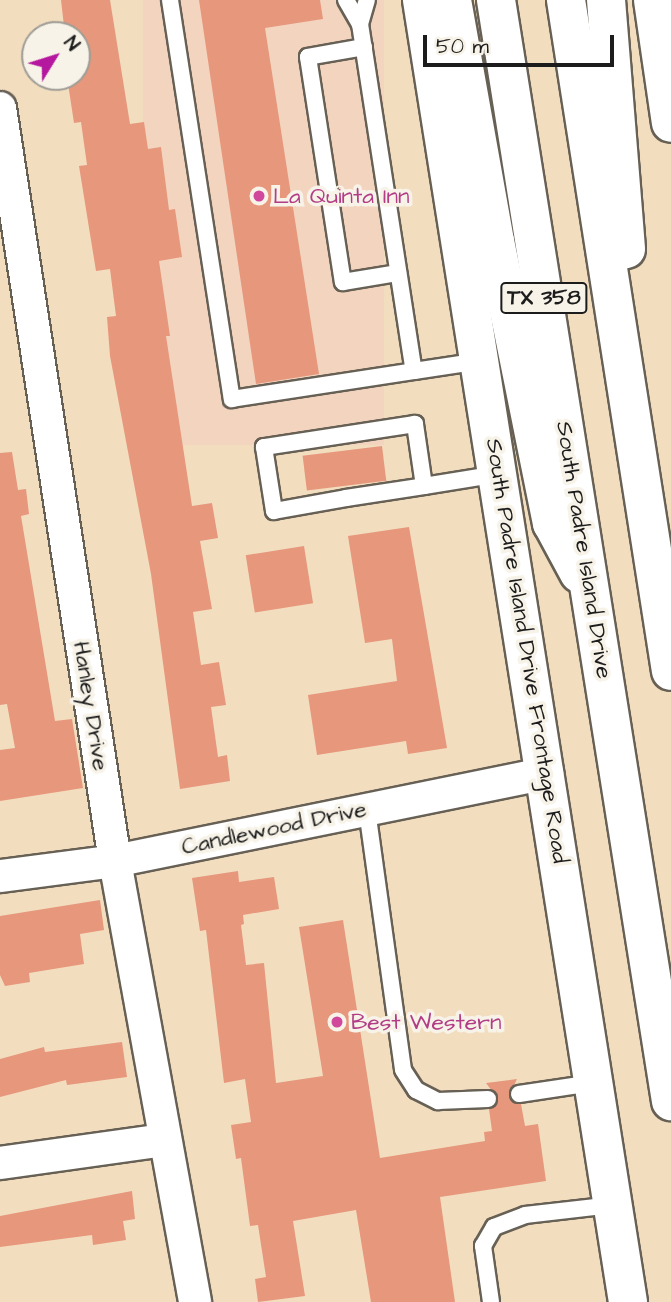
<!DOCTYPE html>
<style>
body{margin:0}
#map{position:relative;width:671px;height:1302px;overflow:hidden;background:#f3ddbf;font-family:"Architects Daughter",sans-serif}
div>[style]{position:absolute}
[style*='--x']{left:calc(var(--x)*1px);top:calc(var(--y)*1px);width:calc(var(--w)*1px);rotate:calc(var(--a)*1deg)}
.built>*{inset:0;background:#f3d4bf;transform-origin:0 0}
.building>*{inset:0;background:#e6977c;transform-origin:0 0}
.roads{filter:drop-shadow(2px 0 #676055) drop-shadow(-2px 0 #676055) drop-shadow(0 2px #676055) drop-shadow(0 -2px #676055)}
.service>*{height:16px;margin:-8px;padding:0 8px;transform-origin:8px;border-radius:8px;background:#fff}
.minor>*{height:32px;margin:-16px;padding:0 16px;transform-origin:16px;border-radius:16px;background:#fff}
.secondary>*{height:38px;margin:-19px;padding:0 19px;transform-origin:19px;border-radius:19px;background:#fff}
.motorway>*{height:38px;margin:-19px;padding:0 19px;transform-origin:19px;border-radius:19px;background:#fff}
.dots>*{width:19px;height:19px;translate:-50% -50%;box-sizing:border-box;border:4px solid #f7f3e8;border-radius:50%}
span{translate:-50% -50%;white-space:nowrap;text-align:center;line-height:1.15;-webkit-text-stroke:7px #f7f3e8;paint-order:stroke}
.shield-label span{padding:2px 5px;background:#f7f3e8;border:2px solid;border-radius:5px;-webkit-text-stroke-width:0}
.shield-label{font-size:21px;color:#1c1c1c;font-weight:700}
.hotel-label{font-size:23px;color:#b23c85}
.left{translate:0 -50%;text-align:left}
.street-label{font-size:23px;color:#1c1c1c}
.north{position:absolute;left:21px;top:21px;width:70px;height:70px;box-sizing:border-box;background:#f7f3e8;border:2px solid #9f9d96;border-radius:50%;rotate:52deg;font-size:19px;font-weight:700;line-height:28px;text-align:center;color:#1c1c1c}
.north::after{content:'';display:block;margin:auto;width:24px;height:32px;background:#b5179e;clip-path:polygon(50% 0,100% 100%,50% 72%,0 100%)}
.scale{position:absolute;left:423px;top:35px;width:191px;height:32px;box-sizing:border-box;border:4px solid #1c1c1c;border-top:0;padding-left:9px;font-size:21px;line-height:24px;white-space:nowrap;color:#1c1c1c;-webkit-text-stroke:5px #f7f3e8;paint-order:stroke}
</style>
<div id="map">
<div class="built">
<div style="left:143px;top:0;width:241px;height:445px"></div>
</div>
<div class="building">
<div style="clip-path:polygon(61px 0,110px 0,130px 124px,144px 122px,148px 149px,161px 147px,169px 210px,175px 209px,182px 257px,159px 261px,170px 336px,166px 336px,192px 506px,212px 503px,218px 538px,200px 541px,212px 609px,193px 612px,201px 665px,219px 662px,226px 705px,211px 707px,218px 757px,227px 755px,230px 781px,180px 789px,151px 574px,110px 356px,107px 317px,116px 316px,110px 269px,96px 271px,79px 166px,87px 165px,81px 122px,74px 123px,67px 77px,77px 77px,77px 35px,65px 35px)"></div>
<div style="clip-path:polygon(199px 0,320px 0,323px 19px,265px 28px,319px 374px,256px 384px)"></div>
<div style="left:382px;top:446px;width:35px;height:80px;rotate:83deg"></div>
<div style="clip-path:polygon(12px 452px,18px 490px,26px 489px,29px 514px,21px 516px,55px 721px,72px 719px,83px 788px,0 801px,0 750px,15px 748px,7px 704px,0 705px,0 453px)"></div>
<div style="clip-path:polygon(409px 527px,447px 748px,408px 754px,406px 741px,317px 755px,308px 695px,397px 681px,392px 639px,365px 643px,348px 536px)"></div>
<div style="left:304px;top:546px;width:58px;height:59px;rotate:81deg"></div>
<div style="clip-path:polygon(238px 871px,239px 882px,274px 877px,279px 909px,243px 915px,244px 924px,241px 925px,246px 965px,264px 963px,276px 1083px,323px 1076px,299px 927px,343px 920px,380px 1158px,485px 1141px,484px 1132px,492px 1131px,489px 1109px,498px 1099px,486px 1083px,517px 1079px,509px 1096px,521px 1104px,525px 1126px,538px 1124px,546px 1181px,440px 1197px,455px 1302px,371px 1302px,356px 1210px,293px 1221px,305px 1296px,258px 1302px,255px 1279px,266px 1277px,258px 1225px,250px 1226px,241px 1158px,236px 1159px,231px 1125px,251px 1122px,245px 1079px,224px 1083px,206px 930px,200px 931px,192px 878px)"></div>
<div style="clip-path:polygon(100px 900px,104px 930px,80px 934px,84px 964px,29px 973px,30px 982px,5px 986px,0 975px,0 916px)"></div>
<div style="clip-path:polygon(122px 1042px,127px 1077px,67px 1085px,66px 1080px,0 1097px,0 1059px,44px 1047px,45px 1052px)"></div>
<div style="clip-path:polygon(132px 1191px,135px 1219px,123px 1221px,126px 1240px,93px 1245px,92px 1235px,0 1247px,0 1216px)"></div>
</div>
<div class="roads">
<div class="service">
<div style="--x:170;--y:0;--w:404;--a:81.2"></div>
<div style="--x:232;--y:399;--w:184;--a:-8.7"></div>
<div style="--x:346;--y:0;--w:28;--a:60"></div>
<div style="--x:360;--y:24;--w:25;--a:-74"></div>
<div style="--x:360;--y:24;--w:351;--a:81.2"></div>
<div style="--x:414;--y:371;--w:67;--a:-8.6"></div>
<div style="--x:364;--y:47;--w:57;--a:169.9"></div>
<div style="--x:308;--y:57;--w:228;--a:81.2"></div>
<div style="--x:343;--y:282;--w:56;--a:-9.3"></div>
<div style="--x:424;--y:486;--w:63;--a:-98.3"></div>
<div style="--x:415;--y:424;--w:153;--a:171.3"></div>
<div style="--x:264;--y:447;--w:65;--a:81.1"></div>
<div style="--x:274;--y:511;--w:73;--a:-10.2"></div>
<div style="--x:346;--y:498;--w:79;--a:-8.7"></div>
<div style="--x:424;--y:486;--w:75;--a:-9.2"></div>
<div style="--x:367;--y:810;--w:262;--a:82.1"></div>
<div style="--x:403;--y:1070;--w:24;--a:57"></div>
<div style="--x:416;--y:1090;--w:25;--a:27"></div>
<div style="--x:438;--y:1101;--w:50;--a:-2.3"></div>
<div style="--x:519;--y:1094;--w:75;--a:-8.5"></div>
<div style="--x:491;--y:1302;--w:57;--a:-98.1"></div>
<div style="--x:483;--y:1246;--w:22;--a:-60"></div>
<div style="--x:494;--y:1227;--w:33;--a:-21"></div>
<div style="--x:525;--y:1215;--w:89;--a:-6.5"></div>
</div>
<div class="minor">
<div style="--x:0;--y:108;--w:762;--a:81.32"></div>
<div style="--x:115;--y:861;--w:448;--a:79.7"></div>
<div style="--x:0;--y:876;--w:116;--a:-7.4"></div>
<div style="--x:115;--y:861;--w:441;--a:-11.5"></div>
<div style="--x:0;--y:1163;--w:165;--a:-8"></div>
</div>
<div class="secondary">
<div style="--x:422;--y:0;--w:1318;--a:81.01"></div>
<div style="--x:653;--y:0;--w:124;--a:81.7"></div>
</div>
<div class="motorway">
<div style="--x:452;--y:0;--w:245;--a:79.9"></div>
<div style="--x:495;--y:241;--w:288;--a:78.6"></div>
<div style="--x:552;--y:523;--w:57;--a:61.6"></div>
<div style="--x:496;--y:0;--w:1115;--a:80.97"></div>
<div style="--x:566;--y:0;--w:679;--a:81.11"></div>
<div style="--x:606;--y:0;--w:250;--a:85.4"></div>
</div>
</div>
<div class="dots">
<div style="left:259px;top:196px;background:#d1479c"></div>
<div style="left:337px;top:1022px;background:#d1479c"></div>
</div>
<div class="shield-label">
<span style="left:544px;top:298px">TX 358</span>
</div>
<div class="hotel-label">
<span class="left" style="left:273px;top:196px">La Quinta Inn</span>
<span class="left" style="left:351px;top:1022px">Best Western</span>
</div>
<div class="street-label">
<span style="left:584px;top:550px;rotate:81deg">South Padre Island Drive</span>
<span style="left:527px;top:651px;rotate:81deg">South Padre Island Drive Frontage Road</span>
<span style="left:91px;top:706px;rotate:81deg">Hanley Drive</span>
<span style="left:274px;top:828px;rotate:-12deg">Candlewood Drive</span>
</div>
<div class="north">N</div>
<div class="scale">50 m</div>
</div>
